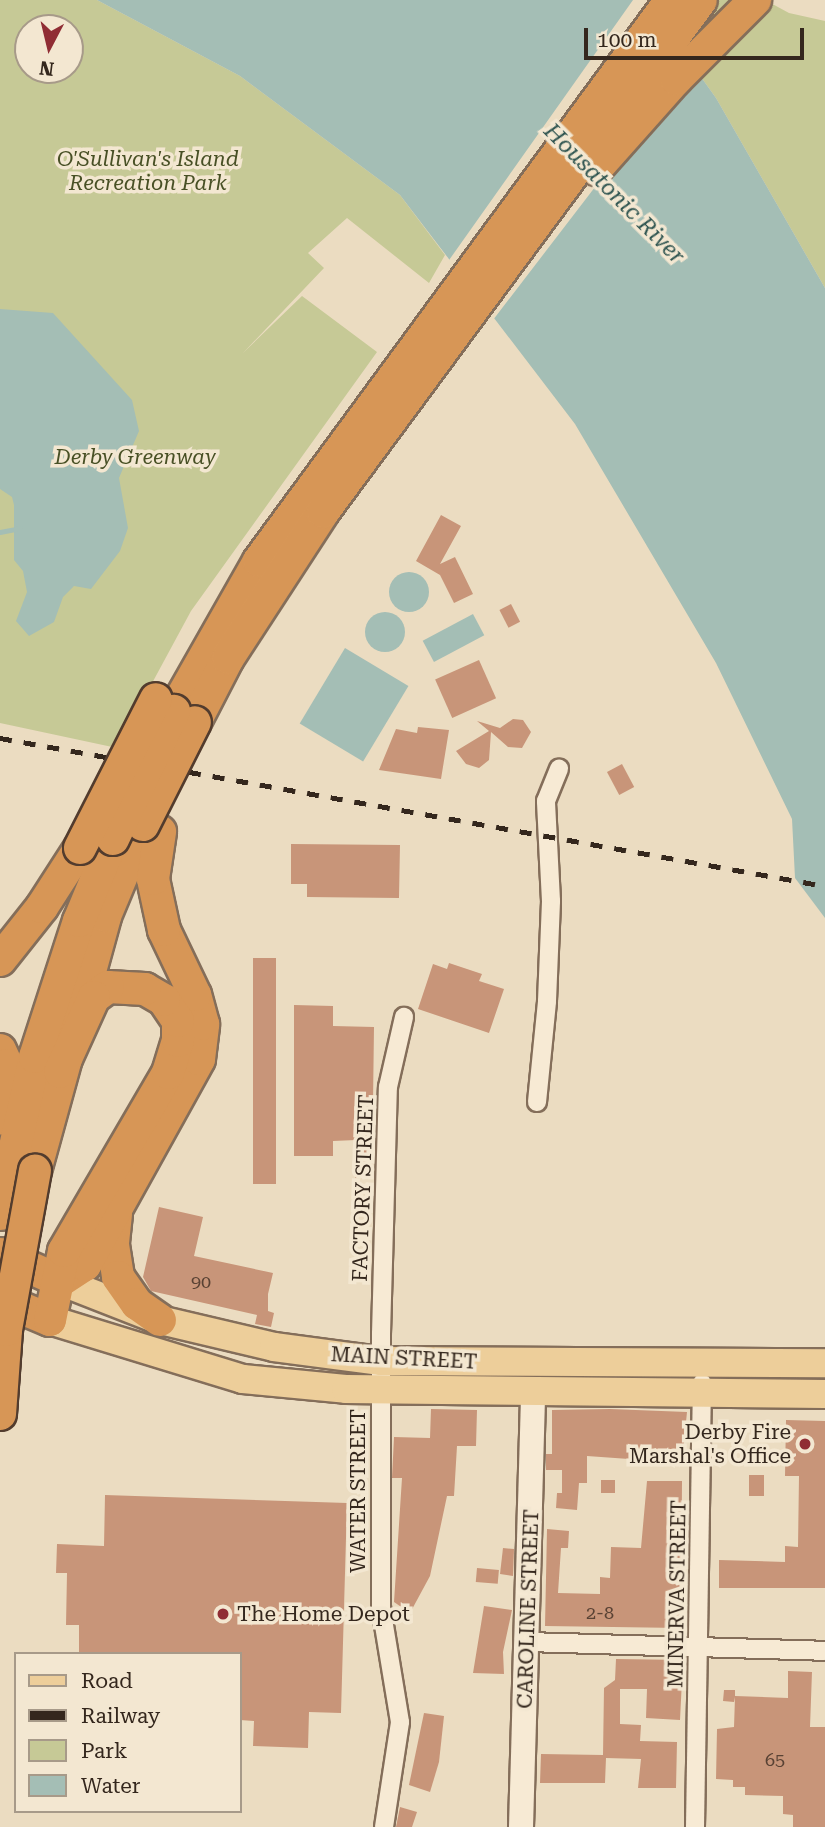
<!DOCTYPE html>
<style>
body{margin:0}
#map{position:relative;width:825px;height:1827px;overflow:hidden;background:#ebdcc1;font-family:"Roboto Serif",serif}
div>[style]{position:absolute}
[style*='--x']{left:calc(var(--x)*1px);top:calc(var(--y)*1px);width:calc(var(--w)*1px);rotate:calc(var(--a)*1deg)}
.green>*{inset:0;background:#c6c996}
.water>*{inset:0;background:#a4beb5;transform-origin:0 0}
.round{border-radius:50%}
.pier>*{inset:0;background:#ebdcc1}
.stream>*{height:4.5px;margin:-2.25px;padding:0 2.25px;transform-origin:2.25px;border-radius:2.25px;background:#a4beb5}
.building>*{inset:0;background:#c89579;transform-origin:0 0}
.roads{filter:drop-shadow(2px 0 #846e5a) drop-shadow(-2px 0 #846e5a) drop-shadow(0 2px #846e5a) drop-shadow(0 -2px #846e5a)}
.street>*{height:18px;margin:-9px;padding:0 9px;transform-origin:9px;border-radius:9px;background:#f7ead4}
.secondary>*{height:24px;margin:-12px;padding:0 12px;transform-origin:12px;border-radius:12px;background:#f7ead4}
.primary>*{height:28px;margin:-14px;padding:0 14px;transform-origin:14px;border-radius:14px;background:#edce9a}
.highway>*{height:32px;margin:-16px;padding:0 16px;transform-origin:16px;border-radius:16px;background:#d79656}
.rail>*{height:4.5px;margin-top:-2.25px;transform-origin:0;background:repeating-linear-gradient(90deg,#34271d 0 12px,transparent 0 24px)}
.bridges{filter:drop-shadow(2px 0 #523c2e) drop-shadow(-2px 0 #523c2e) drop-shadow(0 2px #523c2e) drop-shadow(0 -2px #523c2e)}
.highway-bridge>*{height:32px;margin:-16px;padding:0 16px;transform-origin:16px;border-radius:16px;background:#d79656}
.dots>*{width:19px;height:19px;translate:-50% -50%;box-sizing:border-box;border:4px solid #f3e7d1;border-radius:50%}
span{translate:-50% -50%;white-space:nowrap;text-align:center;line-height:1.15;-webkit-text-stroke:7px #f3e7d1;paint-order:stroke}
.number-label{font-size:18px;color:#594234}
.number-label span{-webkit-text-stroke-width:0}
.park-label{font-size:21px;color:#485025;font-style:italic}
.street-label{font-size:21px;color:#34271d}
.poi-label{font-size:21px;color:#34271d}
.right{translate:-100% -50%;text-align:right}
.left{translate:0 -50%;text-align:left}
.water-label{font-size:23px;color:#2d534f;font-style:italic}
.legend{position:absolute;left:14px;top:1652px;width:228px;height:161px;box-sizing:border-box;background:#f3e7d1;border:2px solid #a79a89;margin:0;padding:9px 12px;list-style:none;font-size:21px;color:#34271d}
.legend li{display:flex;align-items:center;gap:14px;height:35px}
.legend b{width:35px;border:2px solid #a79a89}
.north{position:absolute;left:14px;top:14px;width:70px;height:70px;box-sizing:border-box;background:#f3e7d1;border:2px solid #a79a89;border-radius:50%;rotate:187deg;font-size:19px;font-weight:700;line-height:28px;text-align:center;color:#34271d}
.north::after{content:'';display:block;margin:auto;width:24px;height:32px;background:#902d34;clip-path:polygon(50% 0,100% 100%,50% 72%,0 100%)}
.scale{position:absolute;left:584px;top:28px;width:220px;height:32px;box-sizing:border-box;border:4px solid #34271d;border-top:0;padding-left:9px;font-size:21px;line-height:24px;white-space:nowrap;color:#34271d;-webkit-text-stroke:5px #f3e7d1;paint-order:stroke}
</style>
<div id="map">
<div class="green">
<div style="clip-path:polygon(evenodd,0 0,97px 0,240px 76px,400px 195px,445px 255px,429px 283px,347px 218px,308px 253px,324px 268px,243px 353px,302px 296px,377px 352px,191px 611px,117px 748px,0 723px,0 0,28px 28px,70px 28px,70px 70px,28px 70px,28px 28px)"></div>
<div style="clip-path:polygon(646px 0,765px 0,789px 13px,825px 21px,825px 288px,716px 98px)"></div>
</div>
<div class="water">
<div style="clip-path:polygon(97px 0,646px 0,716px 98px,825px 288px,825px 918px,795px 878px,792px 819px,716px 663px,575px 424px,400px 195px,240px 76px)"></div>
<div style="clip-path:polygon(0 309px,53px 313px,132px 400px,139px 431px,119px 478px,128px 528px,120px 551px,91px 589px,74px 586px,63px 597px,54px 622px,29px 636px,16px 621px,27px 592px,23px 571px,14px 560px,14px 505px,12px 497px,0 489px)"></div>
<div class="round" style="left:389px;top:572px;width:40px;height:40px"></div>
<div class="round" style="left:365px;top:612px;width:40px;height:40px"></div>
<div style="left:473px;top:614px;width:24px;height:57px;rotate:62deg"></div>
<div style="left:345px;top:648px;width:74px;height:88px;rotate:31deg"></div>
</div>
<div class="pier">
<div style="clip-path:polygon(633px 0,650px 0,701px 72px,615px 161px,493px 320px,447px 263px)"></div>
</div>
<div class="stream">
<div style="--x:0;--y:532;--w:20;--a:-11"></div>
</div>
<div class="building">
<div style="clip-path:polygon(441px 515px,461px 526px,440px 564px,455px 557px,473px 594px,454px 603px,440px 575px,416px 561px)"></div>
<div style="left:511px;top:604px;width:20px;height:13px;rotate:63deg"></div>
<div style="left:479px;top:660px;width:42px;height:48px;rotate:66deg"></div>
<div style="clip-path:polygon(513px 719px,523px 720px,531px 732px,522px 748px,508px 747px,491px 732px,489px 760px,479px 768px,466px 764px,456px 751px,489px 731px,477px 721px,500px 728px)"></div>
<div style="clip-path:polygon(418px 727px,449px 730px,441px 779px,379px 770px,396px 729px,417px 733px)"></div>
<div style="left:622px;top:764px;width:26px;height:17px;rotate:62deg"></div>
<div style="clip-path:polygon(291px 844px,400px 845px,399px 898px,307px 897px,307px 884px,291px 884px)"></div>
<div style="left:253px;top:958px;width:23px;height:226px"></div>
<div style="clip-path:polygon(449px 963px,482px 974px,479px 981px,504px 989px,489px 1033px,418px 1009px,433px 964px,447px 969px)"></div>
<div style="clip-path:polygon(294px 1005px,333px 1006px,333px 1026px,374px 1027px,372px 1178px,355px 1178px,356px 1140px,333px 1141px,333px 1156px,294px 1156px)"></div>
<div style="clip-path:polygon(159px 1207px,203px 1217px,194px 1256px,273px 1273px,268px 1294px,268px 1311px,274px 1313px,271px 1327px,255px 1324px,257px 1315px,151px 1291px,143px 1277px)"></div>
<div style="clip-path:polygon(431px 1409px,477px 1410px,476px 1446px,457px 1446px,454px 1496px,447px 1496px,430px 1576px,410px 1613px,394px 1602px,402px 1478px,392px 1478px,394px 1437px,430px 1438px)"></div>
<div style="clip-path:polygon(610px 1409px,687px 1412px,683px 1452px,657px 1451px,657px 1461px,587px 1456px,587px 1483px,579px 1483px,577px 1510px,556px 1508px,557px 1493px,562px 1493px,562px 1470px,546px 1470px,546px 1454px,552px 1454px,552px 1410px)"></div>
<div style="clip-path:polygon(786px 1420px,825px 1421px,825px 1588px,719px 1588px,719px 1560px,785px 1562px,785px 1546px,798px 1547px,799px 1476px,785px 1476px)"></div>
<div style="left:749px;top:1475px;width:15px;height:21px"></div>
<div style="left:601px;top:1480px;width:14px;height:13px"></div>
<div style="clip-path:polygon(647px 1481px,682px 1481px,681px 1628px,545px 1626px,547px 1529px,569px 1531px,568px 1548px,561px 1548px,558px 1593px,600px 1594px,600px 1577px,610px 1578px,611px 1547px,641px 1548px)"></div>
<div style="clip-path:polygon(105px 1495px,347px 1503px,341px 1713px,309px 1712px,308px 1748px,253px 1746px,254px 1721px,240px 1720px,240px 1654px,79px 1654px,79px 1625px,66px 1625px,67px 1573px,56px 1573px,57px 1544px,104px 1546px)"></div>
<div style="clip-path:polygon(503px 1548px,514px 1549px,513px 1576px,500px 1574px)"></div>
<div style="left:477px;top:1568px;width:22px;height:14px;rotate:5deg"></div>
<div style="clip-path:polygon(484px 1606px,512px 1610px,503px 1652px,504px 1674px,473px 1673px)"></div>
<div style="clip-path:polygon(616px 1659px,683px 1660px,680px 1720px,646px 1718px,647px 1689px,620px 1689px,620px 1724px,641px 1725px,640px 1741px,677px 1742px,676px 1788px,638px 1788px,641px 1759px,606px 1758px,605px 1783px,540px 1783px,541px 1754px,603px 1755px,604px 1688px,615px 1680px)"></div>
<div style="clip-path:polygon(788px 1671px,812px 1672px,810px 1727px,825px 1727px,825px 1827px,793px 1827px,793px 1815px,783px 1814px,783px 1796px,745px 1795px,745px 1787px,733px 1787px,733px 1780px,716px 1779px,717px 1729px,734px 1727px,735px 1697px,734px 1702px,723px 1701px,724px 1690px,735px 1690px,735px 1696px,788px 1698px)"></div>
<div style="clip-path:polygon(424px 1713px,444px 1716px,439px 1762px,430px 1792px,409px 1785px)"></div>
<div style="clip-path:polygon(400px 1807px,417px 1812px,412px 1827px,396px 1827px)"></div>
</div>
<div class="roads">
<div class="street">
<div style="--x:537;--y:1102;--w:101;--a:-84.3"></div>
<div style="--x:547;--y:1001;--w:100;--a:-87.7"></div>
<div style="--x:551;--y:901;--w:100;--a:-92.9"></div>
<div style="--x:546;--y:801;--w:35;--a:-68"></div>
<div style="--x:527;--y:1642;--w:298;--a:1.7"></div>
<div style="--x:384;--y:1827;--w:106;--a:-81.3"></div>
<div style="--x:400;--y:1722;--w:117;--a:-99.4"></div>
<div style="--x:381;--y:1607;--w:273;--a:-90"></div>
<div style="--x:381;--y:1334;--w:247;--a:-88.4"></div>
<div style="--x:388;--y:1087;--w:72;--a:-77.1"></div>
<div style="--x:695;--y:1827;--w:444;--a:-89.1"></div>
</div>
<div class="secondary">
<div style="--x:521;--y:1827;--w:436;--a:-88.4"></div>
</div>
<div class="primary">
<div style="--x:60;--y:1281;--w:107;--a:21.3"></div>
<div style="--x:160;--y:1320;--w:117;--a:13.3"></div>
<div style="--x:274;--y:1347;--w:108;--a:7.5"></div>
<div style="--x:381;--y:1361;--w:444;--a:0.3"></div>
<div style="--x:50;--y:1320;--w:202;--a:17"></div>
<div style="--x:243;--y:1379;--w:103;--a:5.5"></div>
<div style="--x:346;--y:1389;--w:479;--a:0.6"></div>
</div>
<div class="highway">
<div style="--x:596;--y:169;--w:120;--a:-48.4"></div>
<div style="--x:676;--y:79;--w:112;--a:-45"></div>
<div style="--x:175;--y:709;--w:170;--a:-60.4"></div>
<div style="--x:259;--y:561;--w:696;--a:-53.71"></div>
<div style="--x:195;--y:722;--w:72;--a:-62.7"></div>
<div style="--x:228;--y:658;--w:174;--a:-56.9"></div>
<div style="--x:323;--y:512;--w:636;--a:-53.56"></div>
<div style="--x:0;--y:960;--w:68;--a:-51.6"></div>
<div style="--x:42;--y:907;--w:70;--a:-57.2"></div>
<div style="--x:0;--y:1050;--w:17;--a:65"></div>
<div style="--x:7;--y:1065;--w:54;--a:97.4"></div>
<div style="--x:35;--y:1171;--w:264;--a:-74.6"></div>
<div style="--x:105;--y:916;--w:99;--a:-67.3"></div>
<div style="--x:0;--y:1214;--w:161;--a:-77.4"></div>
<div style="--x:35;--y:1057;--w:143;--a:-72.1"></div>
<div style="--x:79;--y:921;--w:89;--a:-67.5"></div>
<div style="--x:116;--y:1214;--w:31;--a:96"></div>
<div style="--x:113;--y:1245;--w:32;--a:81"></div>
<div style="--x:118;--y:1277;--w:33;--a:55"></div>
<div style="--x:137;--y:1304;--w:28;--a:35"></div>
<div style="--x:0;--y:1254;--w:66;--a:24.2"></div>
<div style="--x:60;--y:1281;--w:30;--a:-33"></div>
<div style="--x:85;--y:1265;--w:235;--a:-61"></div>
<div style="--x:199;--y:1059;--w:35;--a:-83"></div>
<div style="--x:203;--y:1024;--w:30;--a:-105"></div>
<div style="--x:195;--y:995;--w:72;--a:-115.5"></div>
<div style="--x:164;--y:930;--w:52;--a:-102.2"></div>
<div style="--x:153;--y:879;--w:48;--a:-81.5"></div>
<div style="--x:0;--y:1299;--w:54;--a:22.8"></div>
<div style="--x:50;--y:1320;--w:70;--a:-78.5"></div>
<div style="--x:64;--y:1251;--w:206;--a:-59.7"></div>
<div style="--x:168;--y:1073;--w:34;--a:-73"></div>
<div style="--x:178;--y:1041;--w:20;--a:-90"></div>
<div style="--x:178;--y:1021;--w:25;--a:-124"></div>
<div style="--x:164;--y:1000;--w:22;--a:-150"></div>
<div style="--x:145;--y:989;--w:37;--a:-177"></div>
<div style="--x:108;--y:987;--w:17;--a:144"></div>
<div style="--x:94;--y:997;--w:82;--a:114.4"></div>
</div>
</div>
<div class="rail">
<div style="--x:0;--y:738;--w:838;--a:10.17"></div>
</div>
<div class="bridges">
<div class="highway-bridge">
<div style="--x:143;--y:825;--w:115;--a:-63.2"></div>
<div style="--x:113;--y:839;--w:142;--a:-64.5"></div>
<div style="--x:80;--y:848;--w:167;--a:-63"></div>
<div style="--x:0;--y:1414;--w:84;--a:-85.9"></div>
<div style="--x:6;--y:1330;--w:162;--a:-79.7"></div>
</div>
</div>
<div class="dots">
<div style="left:805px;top:1444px;background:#902d34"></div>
<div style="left:223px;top:1614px;background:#902d34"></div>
</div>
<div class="number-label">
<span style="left:201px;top:1282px">90</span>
<span style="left:600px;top:1613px">2-8</span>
<span style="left:775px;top:1760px">65</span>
</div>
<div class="park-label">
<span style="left:148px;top:171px">O'Sullivan's Island<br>Recreation Park</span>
<span style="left:135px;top:457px">Derby Greenway</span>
</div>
<div class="street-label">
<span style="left:363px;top:1188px;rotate:-88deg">FACTORY STREET</span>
<span style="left:404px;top:1358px;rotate:3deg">MAIN STREET</span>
<span style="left:358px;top:1491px;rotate:-90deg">WATER STREET</span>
<span style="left:677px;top:1594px;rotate:-89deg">MINERVA STREET</span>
<span style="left:528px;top:1609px;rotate:-88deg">CAROLINE STREET</span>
</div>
<div class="poi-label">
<span class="right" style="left:791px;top:1444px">Derby Fire<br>Marshal's Office</span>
<span class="left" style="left:237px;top:1614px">The Home Depot</span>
</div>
<div class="water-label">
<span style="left:614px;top:194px;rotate:45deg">Housatonic River</span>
</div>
<ul class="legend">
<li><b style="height:9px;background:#edce9a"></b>Road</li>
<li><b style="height:9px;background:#34271d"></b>Railway</li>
<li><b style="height:19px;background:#c6c996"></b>Park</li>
<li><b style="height:19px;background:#a4beb5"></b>Water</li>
</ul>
<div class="north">N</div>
<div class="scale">100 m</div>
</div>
